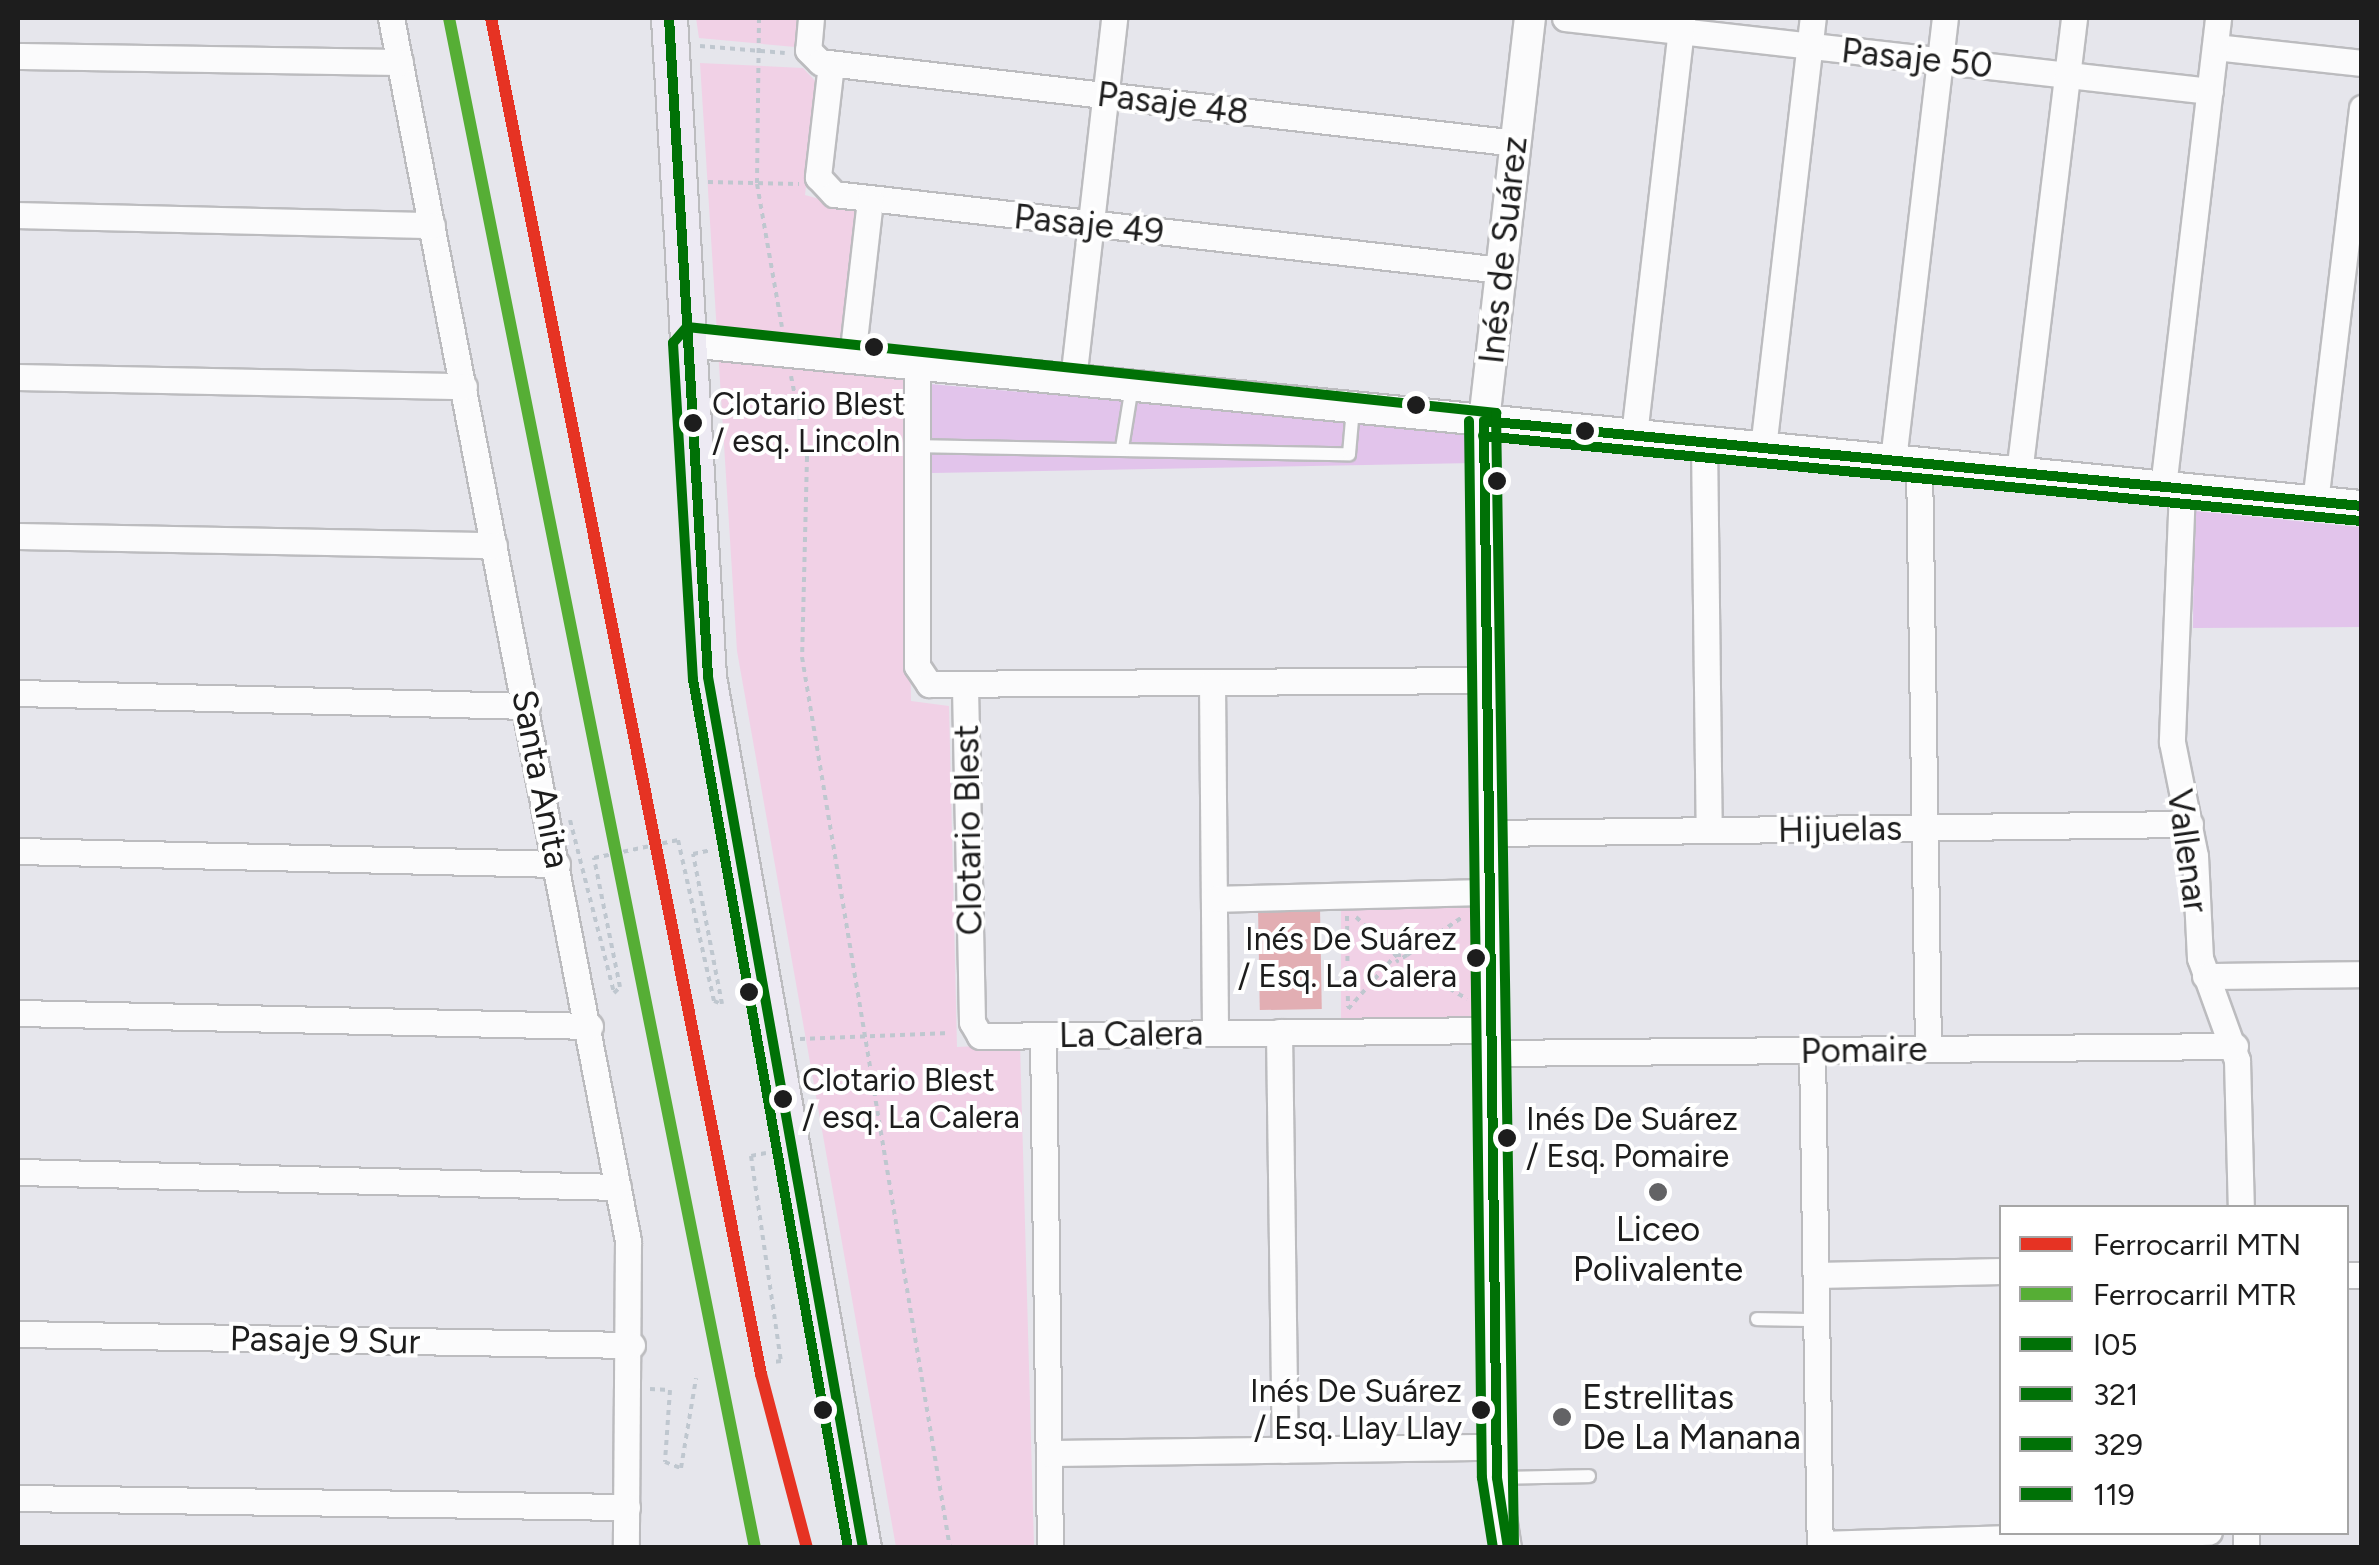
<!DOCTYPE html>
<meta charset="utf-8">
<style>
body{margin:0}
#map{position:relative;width:2379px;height:1565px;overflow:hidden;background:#e6e6ec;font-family:Figtree,sans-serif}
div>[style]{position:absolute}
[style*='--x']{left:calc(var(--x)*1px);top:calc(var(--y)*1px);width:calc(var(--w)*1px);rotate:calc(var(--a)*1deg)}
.grass>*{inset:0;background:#e2c4eb}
.park>*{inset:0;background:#f1d1e6;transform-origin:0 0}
.pitch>*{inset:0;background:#e2aeb3;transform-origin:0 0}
.path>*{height:4px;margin-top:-2px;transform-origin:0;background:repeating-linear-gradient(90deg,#bfc7cf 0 5px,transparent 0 10px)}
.roads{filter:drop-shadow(2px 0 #bcbcbf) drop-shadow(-2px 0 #bcbcbf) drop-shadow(0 2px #bcbcbf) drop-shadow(0 -2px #bcbcbf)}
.service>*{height:12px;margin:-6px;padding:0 6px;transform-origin:6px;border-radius:6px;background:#fbfbfc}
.minor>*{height:25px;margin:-12.5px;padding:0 12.5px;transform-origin:12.5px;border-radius:12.5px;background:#fbfbfc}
.tertiary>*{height:30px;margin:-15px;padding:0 15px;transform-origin:15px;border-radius:15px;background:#fbfbfc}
.secondary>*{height:35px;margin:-17.5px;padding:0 17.5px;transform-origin:17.5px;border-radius:17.5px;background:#edeaf3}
.bus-1>*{height:10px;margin:-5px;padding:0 5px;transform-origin:5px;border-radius:5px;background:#007106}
.bus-2>*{height:10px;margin:-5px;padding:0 5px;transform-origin:5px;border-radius:5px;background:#007106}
.bus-3>*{height:10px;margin:-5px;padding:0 5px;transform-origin:5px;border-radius:5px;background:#007106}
.bus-4>*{height:10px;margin:-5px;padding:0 5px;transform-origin:5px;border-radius:5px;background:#007106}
.rail-1>*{height:12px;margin:-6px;padding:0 6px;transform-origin:6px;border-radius:6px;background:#e63323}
.rail-2>*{height:12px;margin:-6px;padding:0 6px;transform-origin:6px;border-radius:6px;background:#56ae35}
.dots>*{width:28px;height:28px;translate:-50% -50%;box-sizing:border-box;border:5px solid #fff;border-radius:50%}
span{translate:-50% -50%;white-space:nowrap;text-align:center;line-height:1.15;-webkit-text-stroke:8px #fff;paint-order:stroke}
.bus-label{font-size:32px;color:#1d1d1d}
.left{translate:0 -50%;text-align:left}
.right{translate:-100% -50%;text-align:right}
.street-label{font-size:35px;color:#1d1d1d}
.poi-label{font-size:35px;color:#1d1d1d}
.frame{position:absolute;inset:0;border:20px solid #1d1d1d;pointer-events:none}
.legend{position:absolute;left:1999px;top:1205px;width:350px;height:330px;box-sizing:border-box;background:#fff;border:2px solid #a5a5a5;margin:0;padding:12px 18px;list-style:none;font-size:30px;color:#1d1d1d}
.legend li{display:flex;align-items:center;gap:20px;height:50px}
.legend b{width:50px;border:2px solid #a5a5a5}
</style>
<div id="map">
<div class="grass">
<div style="clip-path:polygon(930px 384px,1474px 432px,1474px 463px,932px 473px)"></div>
<div style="clip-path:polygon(2194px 511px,2359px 527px,2361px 627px,2193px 628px)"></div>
</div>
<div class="park">
<div style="clip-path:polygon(696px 18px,797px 18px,795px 47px,699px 38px)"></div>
<div style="clip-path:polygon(700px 63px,803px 68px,818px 84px,805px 195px,855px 209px,842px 370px,906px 379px,911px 701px,949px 706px,957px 1047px,1020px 1044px,1034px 1547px,896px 1547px,737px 651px)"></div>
<div style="left:1341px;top:903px;width:143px;height:115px"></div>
</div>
<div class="pitch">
<div style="left:1320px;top:907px;width:102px;height:62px;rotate:89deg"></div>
</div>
<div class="path">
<div style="--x:759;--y:18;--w:166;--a:90.7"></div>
<div style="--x:757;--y:184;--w:145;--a:80.1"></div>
<div style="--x:700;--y:46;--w:85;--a:4.7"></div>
<div style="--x:708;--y:182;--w:91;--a:1.3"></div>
<div style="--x:791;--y:376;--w:83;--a:78.8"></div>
<div style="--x:807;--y:457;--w:200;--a:91.4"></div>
<div style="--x:802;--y:657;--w:903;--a:80.57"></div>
<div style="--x:570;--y:820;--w:179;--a:75.7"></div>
<div style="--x:614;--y:993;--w:8;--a:-45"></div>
<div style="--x:620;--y:987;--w:132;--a:-101.4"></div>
<div style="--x:594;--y:858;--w:86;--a:-12.1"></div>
<div style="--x:678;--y:840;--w:165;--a:77.4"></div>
<div style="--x:714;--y:1001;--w:9;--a:21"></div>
<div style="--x:722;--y:1004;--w:153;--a:-100.9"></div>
<div style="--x:693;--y:854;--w:19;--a:-12"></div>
<div style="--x:1347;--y:916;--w:91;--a:89.4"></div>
<div style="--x:1356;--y:917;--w:55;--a:43.5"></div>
<div style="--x:1407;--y:955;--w:69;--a:-34.4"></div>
<div style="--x:1407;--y:963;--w:70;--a:31"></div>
<div style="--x:1348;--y:1009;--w:72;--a:-48.4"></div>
<div style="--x:1396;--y:955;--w:11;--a:0"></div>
<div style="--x:1407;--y:955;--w:13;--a:148"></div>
<div style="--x:800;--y:1039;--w:150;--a:-2.3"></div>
<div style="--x:766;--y:1153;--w:15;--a:169"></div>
<div style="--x:751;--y:1156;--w:207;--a:81.7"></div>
<div style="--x:781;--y:1361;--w:8;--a:173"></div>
<div style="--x:650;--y:1389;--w:20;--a:3"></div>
<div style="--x:670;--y:1390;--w:72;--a:94"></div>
<div style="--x:665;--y:1462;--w:17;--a:21"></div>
<div style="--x:681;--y:1468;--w:91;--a:-80.5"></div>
</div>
<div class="roads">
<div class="service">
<div style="--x:918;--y:446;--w:431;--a:1.1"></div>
<div style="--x:1349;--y:454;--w:46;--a:-85"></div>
<div style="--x:1122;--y:448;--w:63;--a:-80.8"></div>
<div style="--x:1757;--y:1319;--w:59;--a:1"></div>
<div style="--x:1497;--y:1478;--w:92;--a:-1.2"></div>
</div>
<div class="minor">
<div style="--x:391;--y:18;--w:1246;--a:79.03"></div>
<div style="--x:628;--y:1241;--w:307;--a:90.4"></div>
<div style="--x:811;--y:18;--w:32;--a:95"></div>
<div style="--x:808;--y:50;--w:17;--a:45"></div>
<div style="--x:820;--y:62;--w:701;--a:6.64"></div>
<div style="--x:1565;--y:18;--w:649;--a:6.46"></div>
<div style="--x:2215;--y:47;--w:148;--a:6.2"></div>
<div style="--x:18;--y:56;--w:382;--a:0.9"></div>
<div style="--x:831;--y:64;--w:114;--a:96.6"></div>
<div style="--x:818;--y:177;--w:23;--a:47"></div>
<div style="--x:834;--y:194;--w:671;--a:6.5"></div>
<div style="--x:18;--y:215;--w:414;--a:1.4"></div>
<div style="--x:852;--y:358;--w:160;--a:-83.5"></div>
<div style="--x:917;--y:364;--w:302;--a:90"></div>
<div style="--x:917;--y:666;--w:22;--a:56"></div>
<div style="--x:929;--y:684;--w:559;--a:-0.41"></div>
<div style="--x:18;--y:377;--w:446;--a:1.2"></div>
<div style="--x:1073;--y:380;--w:364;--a:-83.5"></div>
<div style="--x:1484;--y:421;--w:1057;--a:89.3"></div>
<div style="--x:1497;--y:1478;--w:71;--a:81.1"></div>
<div style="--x:1634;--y:435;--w:420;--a:-83.4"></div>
<div style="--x:1704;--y:442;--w:388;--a:89.3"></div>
<div style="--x:1763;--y:448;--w:433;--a:-83.4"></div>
<div style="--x:1893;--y:460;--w:445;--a:-83.3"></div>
<div style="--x:1919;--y:463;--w:586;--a:89.12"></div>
<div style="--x:2019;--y:473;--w:458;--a:-83.1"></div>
<div style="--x:2163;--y:487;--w:472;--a:-83.3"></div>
<div style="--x:2182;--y:489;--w:253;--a:92.3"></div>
<div style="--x:2172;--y:742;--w:116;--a:78.6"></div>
<div style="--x:2195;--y:856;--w:102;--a:87.2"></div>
<div style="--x:2200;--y:958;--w:109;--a:70.1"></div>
<div style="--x:2237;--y:1060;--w:148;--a:88.5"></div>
<div style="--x:2315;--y:502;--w:397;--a:-83.2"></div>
<div style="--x:18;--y:536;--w:476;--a:1.1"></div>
<div style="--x:1212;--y:683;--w:350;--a:89.5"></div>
<div style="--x:965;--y:687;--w:335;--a:88.8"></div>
<div style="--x:972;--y:1022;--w:16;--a:60"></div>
<div style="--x:980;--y:1036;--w:512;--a:-0.67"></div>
<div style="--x:18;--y:693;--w:509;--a:1.46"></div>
<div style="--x:1489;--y:833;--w:701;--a:-0.74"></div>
<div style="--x:18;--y:851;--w:539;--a:1.38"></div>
<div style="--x:1214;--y:899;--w:276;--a:-1.5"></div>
<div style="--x:2205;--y:976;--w:157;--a:-0.7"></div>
<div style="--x:18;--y:1013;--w:572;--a:1.3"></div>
<div style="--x:1279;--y:1032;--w:418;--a:89.2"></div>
<div style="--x:1043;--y:1036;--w:512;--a:89.22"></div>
<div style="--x:1812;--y:1051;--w:497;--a:89.1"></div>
<div style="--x:1492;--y:1053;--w:743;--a:-0.54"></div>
<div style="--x:18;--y:1172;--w:600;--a:1.43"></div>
<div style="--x:1816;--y:1275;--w:186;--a:-1.2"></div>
<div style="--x:2346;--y:1275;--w:16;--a:0"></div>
<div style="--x:18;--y:1334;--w:614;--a:1.03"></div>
<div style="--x:1049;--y:1453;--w:449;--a:-0.8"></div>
<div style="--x:18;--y:1498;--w:609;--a:0.85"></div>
<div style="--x:1820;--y:1544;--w:389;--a:-1.8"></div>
<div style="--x:2246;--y:1548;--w:16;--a:-90"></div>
</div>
<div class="tertiary">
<div style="--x:688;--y:342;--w:1682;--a:5.6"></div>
<div style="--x:1484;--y:421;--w:406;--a:-83.5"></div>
</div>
<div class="secondary">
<div style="--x:669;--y:18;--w:660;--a:86.61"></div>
<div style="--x:708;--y:677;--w:885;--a:79.91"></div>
</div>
</div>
<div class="bus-1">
<div style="--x:1484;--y:421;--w:1057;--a:89.3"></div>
<div style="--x:1497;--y:1478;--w:71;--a:81.1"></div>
<div style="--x:1484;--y:421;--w:882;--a:5.53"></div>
</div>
<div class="bus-2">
<div style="--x:1469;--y:421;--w:1057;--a:89.3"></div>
<div style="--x:1482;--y:1478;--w:71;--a:81.1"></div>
<div style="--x:1483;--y:436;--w:882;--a:5.53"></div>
</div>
<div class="bus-3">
<div style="--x:848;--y:1548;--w:882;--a:-100.12"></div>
<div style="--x:693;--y:680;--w:338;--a:-93.4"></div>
<div style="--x:673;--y:343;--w:21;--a:-49"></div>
<div style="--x:687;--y:327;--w:814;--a:6.07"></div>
<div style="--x:1496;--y:413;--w:1135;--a:89.09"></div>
</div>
<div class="bus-4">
<div style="--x:669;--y:18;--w:660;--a:86.61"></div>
<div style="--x:708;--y:677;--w:885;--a:79.91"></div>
</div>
<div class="rail-1">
<div style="--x:491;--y:18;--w:1383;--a:78.74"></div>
<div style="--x:761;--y:1374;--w:180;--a:75.2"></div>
</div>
<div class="rail-2">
<div style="--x:449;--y:18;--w:1560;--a:78.69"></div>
</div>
<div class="dots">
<div style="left:874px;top:347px;background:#1d1d1d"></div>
<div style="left:1416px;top:405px;background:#1d1d1d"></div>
<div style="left:693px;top:423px;background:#1d1d1d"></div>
<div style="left:1585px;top:431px;background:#1d1d1d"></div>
<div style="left:1497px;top:481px;background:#1d1d1d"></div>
<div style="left:1476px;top:958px;background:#1d1d1d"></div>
<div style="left:749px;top:992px;background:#1d1d1d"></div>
<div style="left:783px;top:1099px;background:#1d1d1d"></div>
<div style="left:1507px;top:1138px;background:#1d1d1d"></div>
<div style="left:1658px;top:1192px;background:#636365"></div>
<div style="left:823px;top:1410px;background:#1d1d1d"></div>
<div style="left:1481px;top:1410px;background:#1d1d1d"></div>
<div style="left:1562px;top:1417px;background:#636365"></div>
</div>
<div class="bus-label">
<span class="left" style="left:712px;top:423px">Clotario Blest<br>/ esq. Lincoln</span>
<span class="right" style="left:1457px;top:958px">Inés De Suárez<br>/ Esq. La Calera</span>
<span class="left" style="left:802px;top:1099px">Clotario Blest<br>/ esq. La Calera</span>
<span class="left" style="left:1526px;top:1138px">Inés De Suárez<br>/ Esq. Pomaire</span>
<span class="right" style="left:1462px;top:1410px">Inés De Suárez<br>/ Esq. Llay Llay</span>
</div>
<div class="street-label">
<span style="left:1917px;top:58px;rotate:6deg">Pasaje 50</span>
<span style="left:1173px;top:103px;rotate:7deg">Pasaje 48</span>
<span style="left:1089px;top:224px;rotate:6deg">Pasaje 49</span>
<span style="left:1503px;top:250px;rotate:-84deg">Inés de Suárez</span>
<span style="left:541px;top:779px;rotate:79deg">Santa Anita</span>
<span style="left:1840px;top:829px;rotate:-1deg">Hijuelas</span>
<span style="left:968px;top:830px;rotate:-91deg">Clotario Blest</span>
<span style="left:2188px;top:851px;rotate:82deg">Vallenar</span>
<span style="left:1131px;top:1034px;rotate:-1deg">La Calera</span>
<span style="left:1864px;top:1050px;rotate:-1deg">Pomaire</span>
<span style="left:325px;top:1340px;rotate:1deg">Pasaje 9 Sur</span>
</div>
<div class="poi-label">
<span style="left:1658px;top:1249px">Liceo<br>Polivalente</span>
<span class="left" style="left:1582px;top:1417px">Estrellitas<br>De La Manana</span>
</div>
<div class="frame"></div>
<ul class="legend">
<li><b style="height:12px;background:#e63323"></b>Ferrocarril MTN</li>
<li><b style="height:12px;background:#56ae35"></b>Ferrocarril MTR</li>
<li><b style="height:12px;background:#007106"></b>I05</li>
<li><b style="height:12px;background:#007106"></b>321</li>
<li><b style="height:12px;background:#007106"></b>329</li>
<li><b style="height:12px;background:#007106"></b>119</li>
</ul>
</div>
